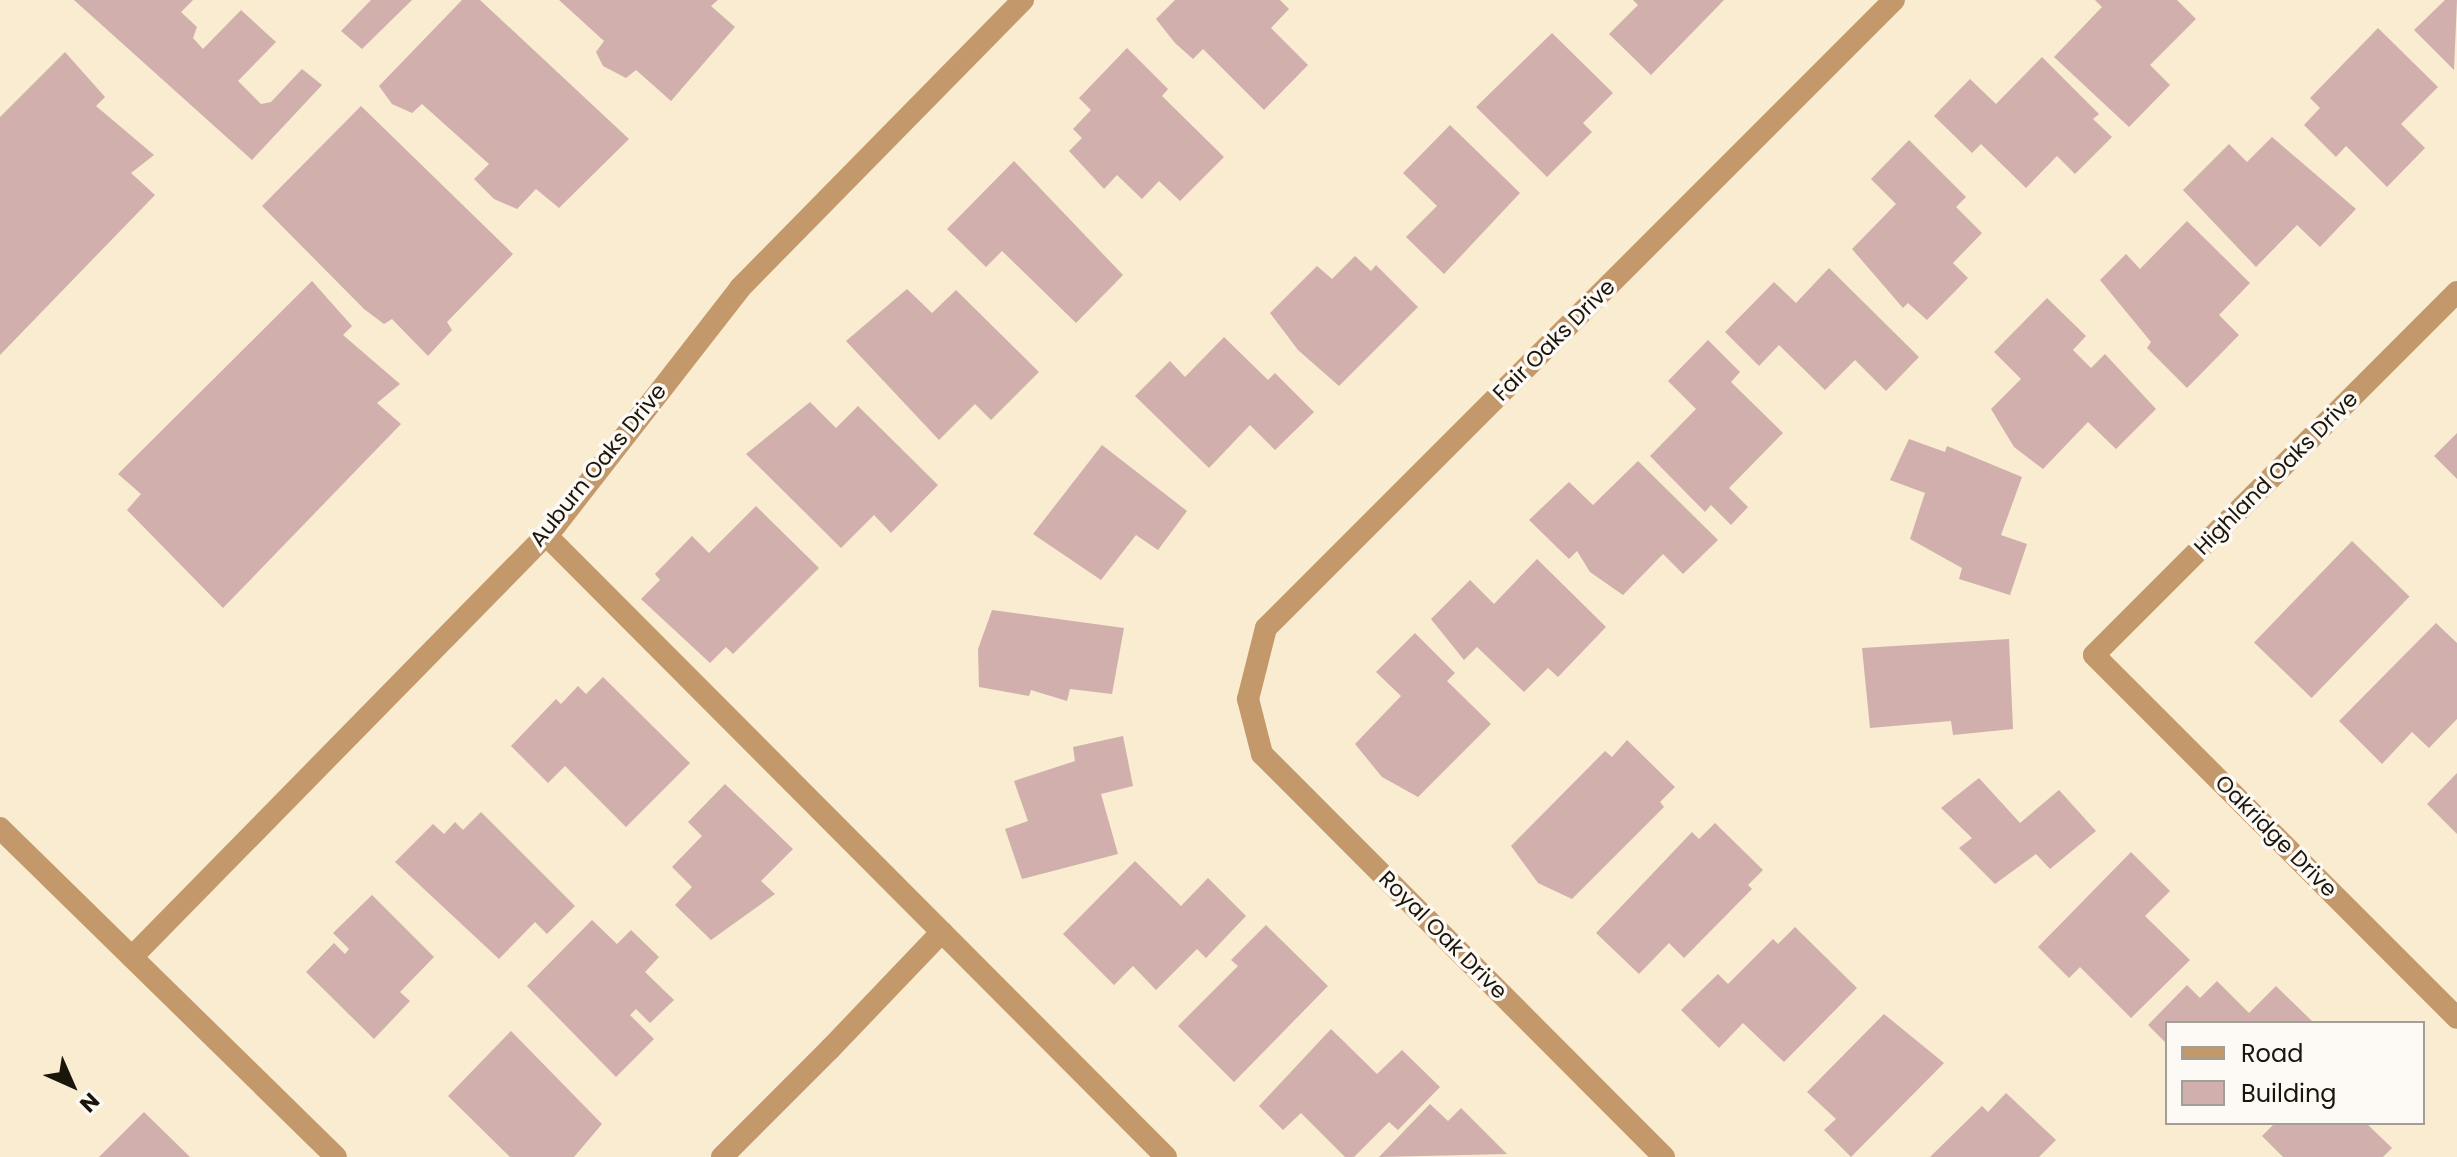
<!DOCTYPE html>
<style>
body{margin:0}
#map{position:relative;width:2457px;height:1157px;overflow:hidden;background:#f9ecd0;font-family:Poppins,sans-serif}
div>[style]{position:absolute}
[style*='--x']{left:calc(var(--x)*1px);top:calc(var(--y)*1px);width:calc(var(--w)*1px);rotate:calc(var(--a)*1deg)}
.building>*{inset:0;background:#d0afad;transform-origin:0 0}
.service>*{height:22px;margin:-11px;padding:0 11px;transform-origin:11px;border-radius:11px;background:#c3986a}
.minor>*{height:22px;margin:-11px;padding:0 11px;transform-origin:11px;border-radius:11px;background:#c3986a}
span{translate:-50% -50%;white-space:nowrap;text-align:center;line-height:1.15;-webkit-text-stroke:7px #fdfaf5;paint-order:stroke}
.street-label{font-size:22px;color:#1a160c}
.legend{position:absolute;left:2165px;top:1021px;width:260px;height:104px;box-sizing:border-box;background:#fdfaf5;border:2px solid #a29f98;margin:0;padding:10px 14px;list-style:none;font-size:24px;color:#1a160c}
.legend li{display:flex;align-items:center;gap:16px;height:40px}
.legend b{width:40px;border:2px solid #a29f98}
.north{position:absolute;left:32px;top:1045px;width:80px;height:80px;-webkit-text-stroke:6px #fdfaf5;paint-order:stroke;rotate:135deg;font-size:22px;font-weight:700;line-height:32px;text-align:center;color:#1a160c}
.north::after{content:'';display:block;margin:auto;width:28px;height:36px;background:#1a160c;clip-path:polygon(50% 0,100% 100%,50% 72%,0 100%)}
</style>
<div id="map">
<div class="building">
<div style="clip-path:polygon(74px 0,193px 0,181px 12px,197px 27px,193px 38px,203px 49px,241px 10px,276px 42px,238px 81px,261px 104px,271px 102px,302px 69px,322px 85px,252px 160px)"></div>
<div style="clip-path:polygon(371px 0,412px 0,362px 49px,341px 31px)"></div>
<div style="clip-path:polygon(462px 0,480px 0,629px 139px,559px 208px,536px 189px,517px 209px,494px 199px,474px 179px,489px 164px,422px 104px,412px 113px,392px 104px,379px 86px)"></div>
<div style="clip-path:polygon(559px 0,718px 0,711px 6px,735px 27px,671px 101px,636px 70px,626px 78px,603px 66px,596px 52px,604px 41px)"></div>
<div style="clip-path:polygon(1175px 0,1280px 0,1289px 9px,1271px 28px,1308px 65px,1264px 110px,1203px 49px,1193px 59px,1175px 43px,1156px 19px)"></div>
<div style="clip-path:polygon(1633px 0,1724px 0,1651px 75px,1609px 34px,1638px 5px)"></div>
<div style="clip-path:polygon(2095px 0,2177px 0,2196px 19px,2150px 65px,2170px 85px,2129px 127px,2054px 57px,2102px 7px)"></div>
<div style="clip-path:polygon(2445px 0,2457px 0,2454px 70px,2414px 30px)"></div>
<div style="clip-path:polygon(2378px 28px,2438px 87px,2401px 124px,2425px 148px,2387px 187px,2346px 146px,2336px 157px,2304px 125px,2320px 108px,2310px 98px)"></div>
<div style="clip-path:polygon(1552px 33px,1613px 93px,1583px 123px,1592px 132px,1547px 177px,1476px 107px)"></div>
<div style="clip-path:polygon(1127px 48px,1168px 89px,1162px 96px,1224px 157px,1180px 201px,1159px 181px,1142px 199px,1117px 175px,1104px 189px,1069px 151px,1082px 138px,1073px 129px,1091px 110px,1079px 98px)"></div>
<div style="clip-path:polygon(65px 52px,105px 97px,96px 106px,154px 155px,131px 173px,155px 195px,0 355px,0 117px)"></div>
<div style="clip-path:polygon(2042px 57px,2099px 114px,2093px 119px,2112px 137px,2075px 174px,2057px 156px,2026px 188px,1981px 144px,1972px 153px,1934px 116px,1970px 79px,1996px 104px)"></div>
<div style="clip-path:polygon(361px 106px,513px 254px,447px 322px,452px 330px,428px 356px,392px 319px,384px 324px,364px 309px,262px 206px)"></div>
<div style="clip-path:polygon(1450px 125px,1520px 193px,1444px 274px,1406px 237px,1437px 206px,1403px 173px)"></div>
<div style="clip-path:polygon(2272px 137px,2356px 209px,2320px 247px,2297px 225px,2256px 267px,2183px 190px,2229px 144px,2247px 162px)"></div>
<div style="clip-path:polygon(1909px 140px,1966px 197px,1956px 207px,1982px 233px,1953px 263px,1968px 278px,1927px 320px,1908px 303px,1903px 308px,1852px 249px,1896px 204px,1871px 179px)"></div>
<div style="clip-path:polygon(1014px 161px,1123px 275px,1076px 323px,1002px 251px,986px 267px,947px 229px)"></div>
<div style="clip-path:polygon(2187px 221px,2250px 283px,2219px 315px,2239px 335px,2187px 388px,2147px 348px,2151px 342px,2100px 280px,2126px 254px,2140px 269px)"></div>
<div style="clip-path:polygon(1355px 256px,1371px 271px,1376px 265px,1418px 307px,1339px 386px,1298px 350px,1270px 313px,1317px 266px,1332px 279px)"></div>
<div style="clip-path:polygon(1829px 268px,1919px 357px,1886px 391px,1855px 360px,1825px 390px,1779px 345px,1759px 366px,1725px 332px,1774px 282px,1796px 303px)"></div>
<div style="clip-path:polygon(312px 281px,352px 326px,343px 335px,400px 384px,377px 403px,401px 424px,223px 608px,127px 510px,141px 494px,118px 474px)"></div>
<div style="clip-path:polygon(907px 289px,932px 313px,956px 290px,1039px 372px,991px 420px,975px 404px,939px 440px,846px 341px)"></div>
<div style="clip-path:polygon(2047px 298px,2086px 336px,2073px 350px,2091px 368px,2105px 354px,2156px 409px,2116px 449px,2088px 422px,2043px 469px,2014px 447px,1991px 409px,2021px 379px,1994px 352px)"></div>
<div style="clip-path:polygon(1224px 337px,1268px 380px,1275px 373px,1314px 412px,1275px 450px,1250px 425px,1209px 468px,1135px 396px,1170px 361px,1185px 377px)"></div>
<div style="clip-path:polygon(1708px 340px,1740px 372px,1731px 382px,1783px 433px,1729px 488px,1748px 507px,1731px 525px,1711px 505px,1705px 512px,1650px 456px,1696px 409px,1668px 381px)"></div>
<div style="clip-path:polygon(810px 402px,836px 428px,858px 406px,938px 485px,891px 533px,874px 515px,841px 548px,746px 454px)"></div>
<div style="clip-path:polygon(2457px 433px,2457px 479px,2434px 456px)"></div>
<div style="clip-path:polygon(1909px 439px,1945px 452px,1947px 446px,2022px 477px,2001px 535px,2027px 544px,2010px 595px,1959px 579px,1962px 568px,1910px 539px,1925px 493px,1890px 480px)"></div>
<div style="clip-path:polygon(1102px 445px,1187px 511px,1158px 550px,1136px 535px,1101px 580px,1033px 534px)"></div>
<div style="clip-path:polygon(1638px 461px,1718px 540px,1683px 574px,1663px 554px,1623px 595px,1590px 572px,1577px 551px,1569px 559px,1529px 520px,1569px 482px,1593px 505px)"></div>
<div style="clip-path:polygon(756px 506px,819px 568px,733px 654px,726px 647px,710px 663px,641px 599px,660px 580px,655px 574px,692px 536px,709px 553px)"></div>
<div style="left:2352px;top:541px;width:80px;height:141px;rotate:44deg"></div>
<div style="clip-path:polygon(1537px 559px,1606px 627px,1558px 677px,1548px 668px,1524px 692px,1477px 647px,1464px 660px,1431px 619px,1470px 580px,1494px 604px)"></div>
<div style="clip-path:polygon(992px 610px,1124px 628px,1112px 694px,1070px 689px,1067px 701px,1031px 690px,1029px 696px,979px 687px,978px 649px)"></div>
<div style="clip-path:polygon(2436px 623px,2457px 643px,2457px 719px,2429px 748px,2412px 732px,2382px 764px,2339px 721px)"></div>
<div style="clip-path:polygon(1415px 633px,1455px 673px,1447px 681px,1491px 724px,1418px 797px,1382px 777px,1355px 744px,1401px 696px,1376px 672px)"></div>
<div style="clip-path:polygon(2009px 639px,2013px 729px,1953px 735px,1951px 721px,1870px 728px,1862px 648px)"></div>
<div style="clip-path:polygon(603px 677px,690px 763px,626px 827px,565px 766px,548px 783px,511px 746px,556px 699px,561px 704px,578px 686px,586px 694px)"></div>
<div style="clip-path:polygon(1123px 736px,1133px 786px,1101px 794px,1118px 854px,1022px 879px,1005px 829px,1028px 821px,1014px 781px,1075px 761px,1073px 747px)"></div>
<div style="clip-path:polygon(1627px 740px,1675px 787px,1660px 802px,1664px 807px,1572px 899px,1538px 883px,1511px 846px,1605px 751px,1612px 757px)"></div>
<div style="clip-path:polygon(2457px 773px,2457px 834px,2427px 804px)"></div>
<div style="clip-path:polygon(1979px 778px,2020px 823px,2059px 790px,2096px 831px,2050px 869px,2036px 854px,1995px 884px,1959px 848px,1972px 838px,1941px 808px)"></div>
<div style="clip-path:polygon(725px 784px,793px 849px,761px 881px,775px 894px,711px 940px,675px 905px,692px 887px,672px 867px,702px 836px,688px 822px)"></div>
<div style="clip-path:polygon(481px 812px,575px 906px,547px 934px,535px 922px,499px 959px,395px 862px,433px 824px,444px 834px,455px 822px,463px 830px)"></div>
<div style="clip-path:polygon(1715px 823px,1763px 870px,1748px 885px,1752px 889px,1684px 958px,1669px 943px,1639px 974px,1596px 933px,1692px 832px,1699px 839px)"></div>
<div style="clip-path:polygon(2131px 852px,2170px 891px,2145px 916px,2190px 960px,2131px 1018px,2080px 967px,2069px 978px,2038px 947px)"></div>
<div style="clip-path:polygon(1135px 861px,1181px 906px,1208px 878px,1246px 916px,1206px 958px,1197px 949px,1156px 990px,1133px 966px,1114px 985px,1063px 934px)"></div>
<div style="clip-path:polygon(372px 895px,434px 957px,400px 992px,410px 1001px,374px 1039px,306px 972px,334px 943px,345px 954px,349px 949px,333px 933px)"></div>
<div style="clip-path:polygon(592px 920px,617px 944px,631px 930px,659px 957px,645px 972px,674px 1000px,650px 1023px,636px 1009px,630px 1015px,654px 1039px,616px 1077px,527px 986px)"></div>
<div style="clip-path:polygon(1266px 925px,1328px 986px,1234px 1082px,1178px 1026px,1238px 966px,1231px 960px)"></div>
<div style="clip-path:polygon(1795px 927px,1857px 988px,1784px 1062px,1743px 1023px,1719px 1048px,1681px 1010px,1718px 974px,1728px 984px,1773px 939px,1778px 944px)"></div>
<div style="clip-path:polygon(2217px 981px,2249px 1013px,2276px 986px,2314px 1023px,2167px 1023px,2167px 1044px,2148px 1025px,2187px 985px,2200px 998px)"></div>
<div style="clip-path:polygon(1884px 1014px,1944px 1063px,1851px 1157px,1824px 1130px,1836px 1119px,1807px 1092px)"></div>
<div style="clip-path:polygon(1331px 1029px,1377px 1074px,1402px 1050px,1440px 1087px,1398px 1130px,1389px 1122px,1354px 1157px,1345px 1157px,1301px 1113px,1283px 1130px,1259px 1106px)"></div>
<div style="clip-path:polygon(511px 1031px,602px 1124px,574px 1157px,510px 1157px,448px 1096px)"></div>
<div style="clip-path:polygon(2006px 1093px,2056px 1140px,2039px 1157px,1930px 1157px,1982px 1106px,1988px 1112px)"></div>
<div style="clip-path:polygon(1430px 1104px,1448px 1121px,1461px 1108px,1507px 1154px,1379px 1157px)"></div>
<div style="clip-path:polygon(144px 1112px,190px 1157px,99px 1157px)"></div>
<div style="clip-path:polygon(2275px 1123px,2366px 1123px,2392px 1148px,2383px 1157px,2283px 1157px,2262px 1136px)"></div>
</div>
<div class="service">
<div style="--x:546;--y:535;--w:878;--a:45.09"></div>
<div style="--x:830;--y:1049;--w:162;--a:-46.3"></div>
</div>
<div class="minor">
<div style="--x:2457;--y:292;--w:513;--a:135"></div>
<div style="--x:2094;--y:655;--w:513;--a:45"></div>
<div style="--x:0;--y:828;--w:470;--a:44.4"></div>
<div style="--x:132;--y:957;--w:604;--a:-45.54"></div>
<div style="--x:555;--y:526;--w:301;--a:-52.1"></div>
<div style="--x:740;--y:288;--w:404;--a:-45.5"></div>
<div style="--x:722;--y:1157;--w:153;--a:-45"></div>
<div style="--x:1664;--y:1157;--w:569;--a:-134.93"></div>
<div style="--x:1262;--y:754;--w:57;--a:-104.3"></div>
<div style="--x:1248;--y:699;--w:73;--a:-75.8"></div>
<div style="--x:1266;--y:628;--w:888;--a:-45"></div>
</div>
<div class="street-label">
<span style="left:1554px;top:340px;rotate:-45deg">Fair Oaks Drive</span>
<span style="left:598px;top:465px;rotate:-51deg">Auburn Oaks Drive</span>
<span style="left:2276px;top:473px;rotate:-45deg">Highland Oaks Drive</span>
<span style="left:2276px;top:836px;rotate:45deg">Oakridge Drive</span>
<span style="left:1443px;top:935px;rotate:45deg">Royal Oak Drive</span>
</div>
<ul class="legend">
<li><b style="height:10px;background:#c3986a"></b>Road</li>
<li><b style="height:22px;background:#d0afad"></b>Building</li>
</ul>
<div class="north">N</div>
</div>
